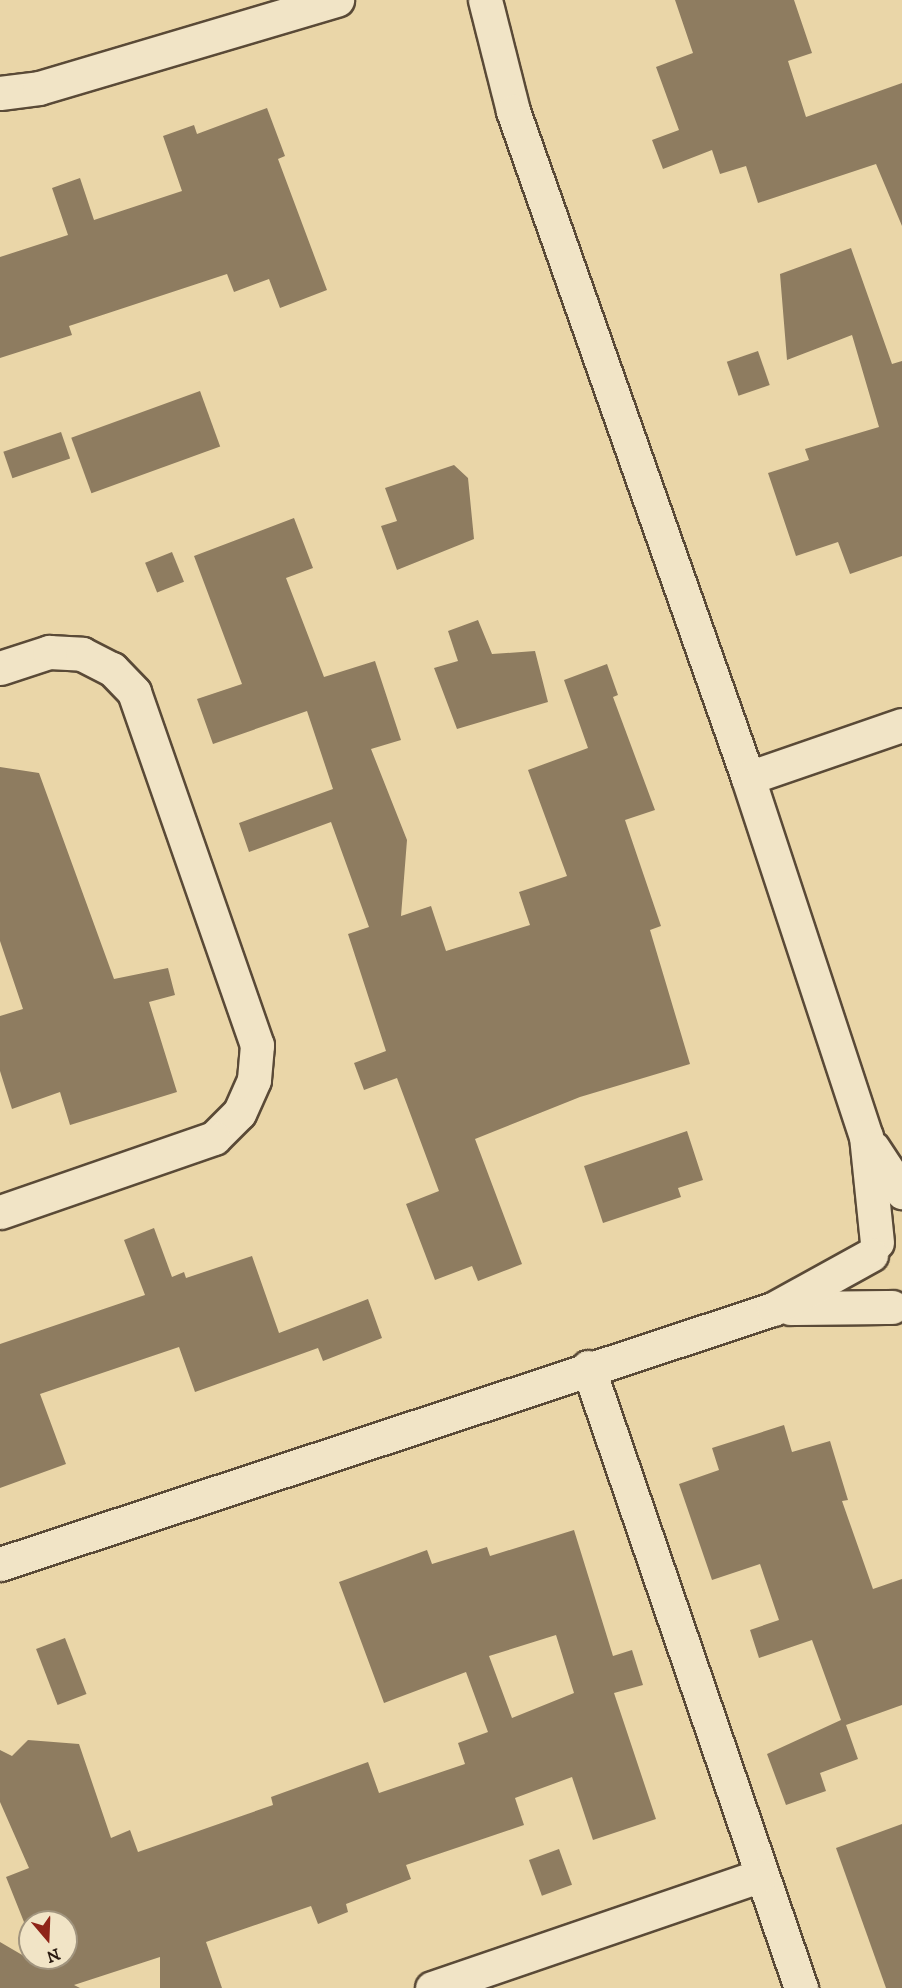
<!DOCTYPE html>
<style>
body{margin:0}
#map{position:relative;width:902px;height:1988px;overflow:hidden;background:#ead6a8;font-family:"IM FELL DW Pica",serif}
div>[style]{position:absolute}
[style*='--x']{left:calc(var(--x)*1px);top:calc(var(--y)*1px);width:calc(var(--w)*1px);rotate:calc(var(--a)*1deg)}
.building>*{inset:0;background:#8e7c60;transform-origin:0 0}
.roads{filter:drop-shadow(2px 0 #5a4a37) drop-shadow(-2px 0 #5a4a37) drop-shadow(0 2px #5a4a37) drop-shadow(0 -2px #5a4a37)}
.minor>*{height:33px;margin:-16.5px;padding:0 16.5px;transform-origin:16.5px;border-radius:16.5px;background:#f1e4c6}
span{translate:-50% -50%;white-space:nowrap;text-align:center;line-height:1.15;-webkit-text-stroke:4.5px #f1e4c6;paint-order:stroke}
.north{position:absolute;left:18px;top:1910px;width:60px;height:60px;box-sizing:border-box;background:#f1e4c6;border:2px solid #a1947e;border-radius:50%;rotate:161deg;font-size:16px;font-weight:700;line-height:24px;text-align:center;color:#2a1b11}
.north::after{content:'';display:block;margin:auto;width:21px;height:27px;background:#8f2418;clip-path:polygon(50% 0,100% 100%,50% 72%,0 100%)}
</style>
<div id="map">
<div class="building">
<div style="clip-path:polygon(675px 0,794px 0,812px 53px,788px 61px,806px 117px,902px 83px,902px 226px,876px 164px,758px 203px,746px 166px,720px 174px,712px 150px,663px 169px,652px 140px,679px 130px,656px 67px,693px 53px)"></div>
<div style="clip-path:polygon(267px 108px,285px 156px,278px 159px,327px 290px,280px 308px,269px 279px,234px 292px,227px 274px,69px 326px,72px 335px,0 358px,0 257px,68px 235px,52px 188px,80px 178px,94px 220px,182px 191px,163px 136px,194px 125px,197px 134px)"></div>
<div style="clip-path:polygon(851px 248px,892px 364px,902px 361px,902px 556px,850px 574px,838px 542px,796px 556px,768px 473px,809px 460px,805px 449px,879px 427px,852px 335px,787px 360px,780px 274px)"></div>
<div style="left:758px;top:351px;width:36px;height:33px;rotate:71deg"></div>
<div style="left:200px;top:391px;width:59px;height:137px;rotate:70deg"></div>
<div style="left:61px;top:432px;width:28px;height:61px;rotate:71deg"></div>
<div style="clip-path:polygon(454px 465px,468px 478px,474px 539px,397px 570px,381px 526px,397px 521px,385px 488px)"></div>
<div style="clip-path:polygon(294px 518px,313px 568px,286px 578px,324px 677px,375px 661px,401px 740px,371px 749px,407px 840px,401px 916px,431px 906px,446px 951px,530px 925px,519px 892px,567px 876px,528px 770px,588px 748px,564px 680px,607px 664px,618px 695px,613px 697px,655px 810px,625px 820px,661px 926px,650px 930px,690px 1064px,580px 1097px,475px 1139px,522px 1264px,478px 1281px,472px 1266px,435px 1280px,406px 1204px,439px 1191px,397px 1078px,364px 1090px,354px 1063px,386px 1051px,348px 934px,369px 927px,331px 822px,249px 852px,239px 823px,333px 789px,307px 711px,213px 744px,197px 699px,242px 684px,194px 556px)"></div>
<div style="left:172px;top:552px;width:32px;height:29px;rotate:68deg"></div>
<div style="clip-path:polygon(478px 620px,492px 654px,535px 651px,548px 702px,457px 729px,434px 668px,458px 661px,448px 631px)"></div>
<div style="clip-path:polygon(0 767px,39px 773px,114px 979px,168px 968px,175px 995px,149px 1002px,177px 1092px,70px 1125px,60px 1092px,12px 1109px,0 1071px,0 1016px,23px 1009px,0 941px)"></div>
<div style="clip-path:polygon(687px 1131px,703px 1180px,678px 1188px,681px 1197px,603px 1223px,584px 1166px)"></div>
<div style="clip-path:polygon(154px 1228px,172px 1277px,184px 1272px,186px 1278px,252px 1256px,279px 1333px,368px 1299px,382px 1338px,323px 1361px,318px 1348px,195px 1392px,179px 1347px,40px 1394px,66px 1464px,0 1488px,0 1344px,145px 1295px,124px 1240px)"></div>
<div style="clip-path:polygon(784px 1425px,792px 1452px,830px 1441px,848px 1500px,842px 1501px,873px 1589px,902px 1579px,902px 1705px,846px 1725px,858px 1759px,820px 1773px,826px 1791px,786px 1805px,767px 1754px,841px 1720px,812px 1640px,759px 1658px,750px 1630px,779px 1620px,760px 1564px,712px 1580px,679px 1484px,719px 1470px,712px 1448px)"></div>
<div style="clip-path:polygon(evenodd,574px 1530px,613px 1656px,632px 1650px,643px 1685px,614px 1693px,656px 1819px,593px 1840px,572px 1777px,515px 1798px,524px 1825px,406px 1865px,411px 1879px,346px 1904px,348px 1912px,318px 1924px,311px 1906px,206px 1942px,222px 1988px,160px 1988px,160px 1957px,74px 1985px,80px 1988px,0 1988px,0 1942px,41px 1966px,38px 1958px,66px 1958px,66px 1922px,30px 1922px,30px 1937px,6px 1877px,29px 1868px,0 1802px,0 1750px,12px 1756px,28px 1740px,79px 1744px,111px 1838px,130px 1830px,138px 1852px,273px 1805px,271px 1797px,368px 1762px,379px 1793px,465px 1764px,458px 1743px,488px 1732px,466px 1672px,384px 1703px,339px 1582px,427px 1550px,432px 1564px,487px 1547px,490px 1556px,574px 1530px,556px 1635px,574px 1693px,512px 1718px,489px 1656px,556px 1635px)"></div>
<div style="left:65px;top:1638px;width:60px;height:31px;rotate:69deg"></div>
<div style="clip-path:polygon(902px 1824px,902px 1988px,886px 1988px,836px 1848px)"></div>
<div style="left:559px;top:1849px;width:38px;height:32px;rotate:70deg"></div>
</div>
<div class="roads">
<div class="minor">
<div style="--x:485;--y:0;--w:114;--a:75.8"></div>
<div style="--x:513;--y:111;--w:707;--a:70.59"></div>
<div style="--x:748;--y:778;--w:377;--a:71.8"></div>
<div style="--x:866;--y:1136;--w:107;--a:84.1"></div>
<div style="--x:0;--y:93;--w:39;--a:-7"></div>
<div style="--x:39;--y:88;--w:311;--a:-16.5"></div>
<div style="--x:0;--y:668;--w:52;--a:-18.1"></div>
<div style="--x:49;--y:652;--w:33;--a:3"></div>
<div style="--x:82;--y:654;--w:34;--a:27"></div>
<div style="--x:112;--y:669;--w:32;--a:46"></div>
<div style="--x:134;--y:692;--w:374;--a:70.8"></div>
<div style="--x:257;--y:1045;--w:35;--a:95"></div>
<div style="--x:254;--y:1080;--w:36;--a:114"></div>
<div style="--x:239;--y:1113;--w:35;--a:135"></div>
<div style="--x:214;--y:1138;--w:226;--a:160.9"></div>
<div style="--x:748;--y:778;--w:163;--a:-19"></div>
<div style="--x:873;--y:1148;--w:53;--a:56.6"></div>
<div style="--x:790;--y:1308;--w:102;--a:-0.6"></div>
<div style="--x:588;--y:1367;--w:657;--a:71.07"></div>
<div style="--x:0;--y:1564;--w:814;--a:-18.26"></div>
<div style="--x:773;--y:1309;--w:112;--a:-28.9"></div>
<div style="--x:432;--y:1988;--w:347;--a:-18.9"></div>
</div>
</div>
<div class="north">N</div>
</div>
